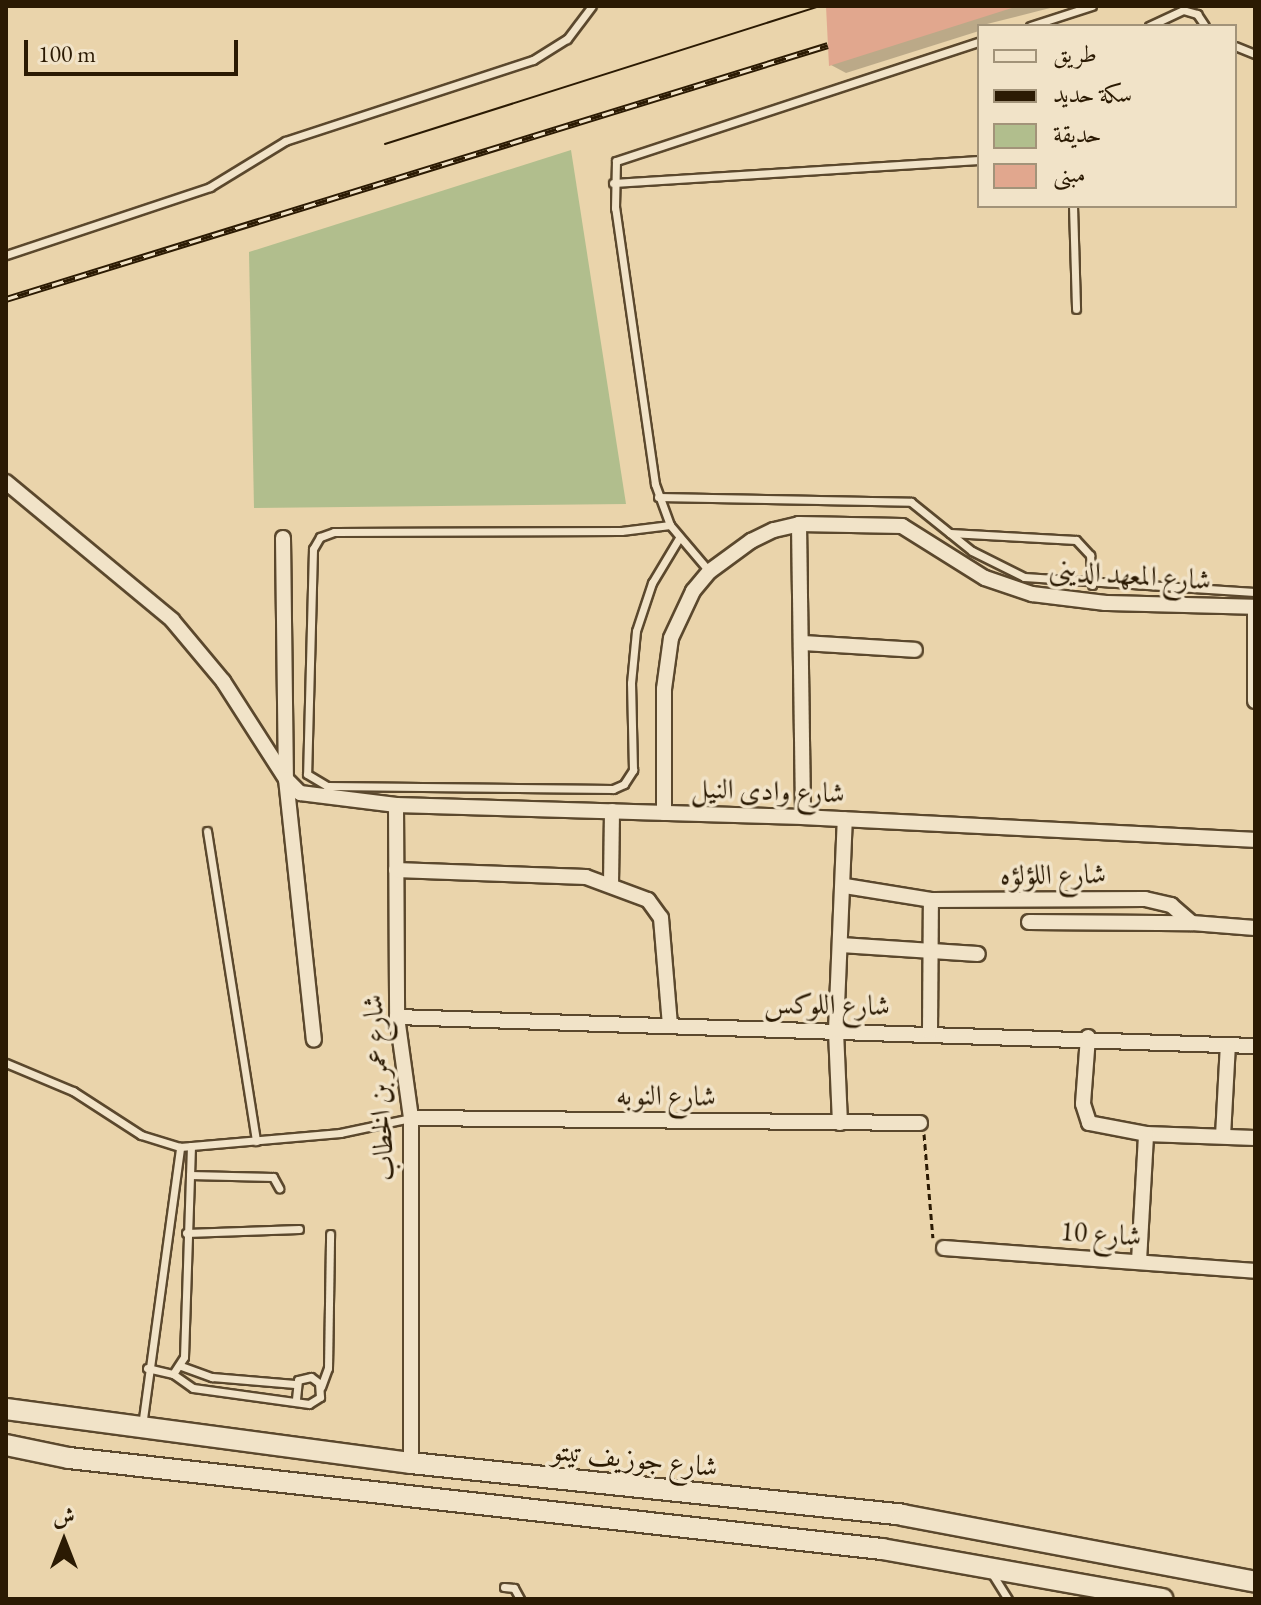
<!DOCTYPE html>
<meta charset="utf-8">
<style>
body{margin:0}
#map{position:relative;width:1261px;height:1605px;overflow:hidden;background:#ead4ab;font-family:"EB Garamond",Amiri,serif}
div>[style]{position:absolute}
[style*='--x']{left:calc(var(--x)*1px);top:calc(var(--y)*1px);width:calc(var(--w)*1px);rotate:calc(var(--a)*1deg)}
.green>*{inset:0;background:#b1be8d}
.shadow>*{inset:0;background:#0003}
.building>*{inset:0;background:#e1a78e}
.path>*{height:3px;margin-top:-1.5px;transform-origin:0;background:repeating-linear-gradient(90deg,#2b1a03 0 6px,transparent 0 10px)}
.roads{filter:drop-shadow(2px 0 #5b482d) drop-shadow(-2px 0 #5b482d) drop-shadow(0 2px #5b482d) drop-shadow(0 -2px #5b482d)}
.lane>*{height:7px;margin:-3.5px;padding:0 3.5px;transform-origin:3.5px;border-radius:3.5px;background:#f1e3c8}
.street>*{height:14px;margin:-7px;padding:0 7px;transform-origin:7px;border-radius:7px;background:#f1e3c8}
.secondary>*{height:20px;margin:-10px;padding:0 10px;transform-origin:10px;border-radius:10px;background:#f1e3c8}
.tram>*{height:2px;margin:-1px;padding:0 1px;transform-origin:1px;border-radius:1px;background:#2b1a03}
.rail>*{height:7px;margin-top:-3.5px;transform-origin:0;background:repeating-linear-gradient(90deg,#f1e3c8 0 12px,#2b1a03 0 24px);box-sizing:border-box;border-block:2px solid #2b1a03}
span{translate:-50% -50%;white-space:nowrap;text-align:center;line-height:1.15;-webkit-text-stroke:7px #f1e3c8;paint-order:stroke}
.street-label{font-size:28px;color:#2b1a03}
.frame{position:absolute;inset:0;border:8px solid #2b1a03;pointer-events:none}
.legend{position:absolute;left:977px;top:24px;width:260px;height:184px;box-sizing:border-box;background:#f1e3c8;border:2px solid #a29379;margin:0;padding:10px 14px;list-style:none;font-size:24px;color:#2b1a03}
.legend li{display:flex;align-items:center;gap:16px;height:40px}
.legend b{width:40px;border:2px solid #a29379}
.north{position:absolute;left:24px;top:1501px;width:80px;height:80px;-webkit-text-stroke:6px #f1e3c8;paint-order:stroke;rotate:0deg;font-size:22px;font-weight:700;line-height:32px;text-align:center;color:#2b1a03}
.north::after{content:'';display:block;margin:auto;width:28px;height:36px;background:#2b1a03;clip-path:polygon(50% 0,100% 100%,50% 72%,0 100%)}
.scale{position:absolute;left:24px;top:40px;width:214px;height:36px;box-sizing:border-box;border:4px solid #2b1a03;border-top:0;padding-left:10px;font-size:24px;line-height:28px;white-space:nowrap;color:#2b1a03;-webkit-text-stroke:6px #f1e3c8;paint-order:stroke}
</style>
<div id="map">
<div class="green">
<div style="clip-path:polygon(571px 150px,626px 504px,254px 508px,249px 252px)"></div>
</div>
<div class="shadow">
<div style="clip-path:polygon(828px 6px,1058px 6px,979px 26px,979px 31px,846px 73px,831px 65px)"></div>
</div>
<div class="building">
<div style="clip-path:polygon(826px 6px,1015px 6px,1015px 7px,829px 66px)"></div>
</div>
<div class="path">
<div style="--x:924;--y:1134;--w:104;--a:85.1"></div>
</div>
<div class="roads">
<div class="lane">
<div style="--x:1030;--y:26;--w:65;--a:-17.9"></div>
<div style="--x:1149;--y:26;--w:38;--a:-25"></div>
<div style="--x:1183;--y:10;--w:15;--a:16"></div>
<div style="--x:1197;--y:14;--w:14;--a:56"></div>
<div style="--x:1235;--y:46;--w:22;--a:22"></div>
<div style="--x:613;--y:183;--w:367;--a:-3.6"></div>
<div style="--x:1073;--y:206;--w:103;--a:88.3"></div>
<div style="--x:6;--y:255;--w:215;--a:-18.4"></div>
<div style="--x:210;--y:187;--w:88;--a:-31.5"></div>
<div style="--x:285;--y:141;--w:261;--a:-18.1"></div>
<div style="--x:533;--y:60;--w:40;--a:-32"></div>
<div style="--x:567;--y:39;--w:41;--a:-52.9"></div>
<div style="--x:658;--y:497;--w:253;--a:1.1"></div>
<div style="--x:911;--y:502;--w:78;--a:38.8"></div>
<div style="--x:972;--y:551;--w:58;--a:26.6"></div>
<div style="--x:1024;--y:577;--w:231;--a:3.7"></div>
<div style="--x:670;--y:525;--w:49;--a:173"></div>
<div style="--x:621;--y:531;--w:287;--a:179.8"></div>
<div style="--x:334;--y:532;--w:15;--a:160"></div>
<div style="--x:320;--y:537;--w:14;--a:120"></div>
<div style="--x:313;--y:549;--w:225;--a:91.5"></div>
<div style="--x:307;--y:774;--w:23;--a:31"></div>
<div style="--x:327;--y:786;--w:286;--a:0.6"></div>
<div style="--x:613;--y:789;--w:12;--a:-24"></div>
<div style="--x:624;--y:784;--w:17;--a:-57"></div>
<div style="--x:633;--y:770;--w:87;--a:-91.3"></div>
<div style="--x:631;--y:683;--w:52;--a:-84.5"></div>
<div style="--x:636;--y:631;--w:51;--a:-71.6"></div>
<div style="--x:652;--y:583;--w:52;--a:-59"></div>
<div style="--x:950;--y:533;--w:126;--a:3.2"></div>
<div style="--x:1076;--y:540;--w:21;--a:47"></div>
<div style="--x:1090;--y:555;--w:30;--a:86"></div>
<div style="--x:709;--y:571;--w:60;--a:-130.3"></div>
<div style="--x:670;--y:525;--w:44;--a:-110.1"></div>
<div style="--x:655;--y:484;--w:279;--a:-98.2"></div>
<div style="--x:615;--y:208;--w:47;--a:-88.8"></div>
<div style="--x:616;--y:161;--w:382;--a:-18.2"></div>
<div style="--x:207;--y:831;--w:314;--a:81"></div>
<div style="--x:6;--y:1063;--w:73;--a:22.7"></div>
<div style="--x:73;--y:1091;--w:81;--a:32.9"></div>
<div style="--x:141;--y:1135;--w:41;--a:17.1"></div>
<div style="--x:180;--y:1147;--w:161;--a:-5"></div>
<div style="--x:340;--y:1133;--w:73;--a:-11.9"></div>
<div style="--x:190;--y:1175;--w:83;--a:1.4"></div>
<div style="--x:273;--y:1177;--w:13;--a:61"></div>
<div style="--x:186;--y:1233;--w:113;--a:-2"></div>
<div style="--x:181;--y:1366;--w:33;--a:20"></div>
<div style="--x:212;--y:1377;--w:83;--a:4.8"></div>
<div style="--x:147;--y:1368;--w:27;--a:13"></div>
<div style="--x:173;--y:1374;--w:20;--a:-57"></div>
<div style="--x:184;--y:1357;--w:211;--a:-88.1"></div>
<div style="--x:173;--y:1374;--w:24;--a:35"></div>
<div style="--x:193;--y:1388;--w:117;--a:7.9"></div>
<div style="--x:309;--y:1404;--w:13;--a:-32"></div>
<div style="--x:320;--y:1397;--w:14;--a:-94"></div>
<div style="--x:319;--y:1383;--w:10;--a:-143"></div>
<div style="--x:311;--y:1377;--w:13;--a:167"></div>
<div style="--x:298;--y:1380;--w:19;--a:96"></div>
<div style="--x:321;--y:1387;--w:20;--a:-70"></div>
<div style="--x:328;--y:1368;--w:134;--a:-89.1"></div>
<div style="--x:142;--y:1426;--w:282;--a:-82.2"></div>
<div style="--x:991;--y:1572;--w:32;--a:58"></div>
<div style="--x:504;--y:1587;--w:10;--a:6"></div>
<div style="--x:514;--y:1588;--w:13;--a:61"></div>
</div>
<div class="street">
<div style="--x:6;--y:482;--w:216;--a:39.7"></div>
<div style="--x:172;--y:620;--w:80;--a:50.1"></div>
<div style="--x:223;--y:681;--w:117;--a:57.3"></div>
<div style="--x:286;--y:779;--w:262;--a:83.9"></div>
<div style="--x:799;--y:524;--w:293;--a:89.2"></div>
<div style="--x:283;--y:538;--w:241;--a:89.3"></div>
<div style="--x:286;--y:779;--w:20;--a:45"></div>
<div style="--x:300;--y:793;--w:97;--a:7.1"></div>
<div style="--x:396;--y:805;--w:407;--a:1.7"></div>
<div style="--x:803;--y:817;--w:453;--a:2.9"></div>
<div style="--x:1255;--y:607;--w:94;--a:90"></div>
<div style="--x:802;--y:643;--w:113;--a:3.5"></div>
<div style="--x:396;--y:805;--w:212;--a:89.7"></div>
<div style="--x:397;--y:1017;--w:102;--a:82.1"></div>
<div style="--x:411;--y:1118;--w:345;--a:90"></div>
<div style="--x:664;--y:813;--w:124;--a:-90"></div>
<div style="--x:664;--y:689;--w:51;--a:-82.2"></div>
<div style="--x:671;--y:638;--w:52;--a:-64.9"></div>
<div style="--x:693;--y:591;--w:26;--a:-50"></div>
<div style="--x:710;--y:571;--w:51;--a:-36.2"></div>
<div style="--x:751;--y:541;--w:25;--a:-26"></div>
<div style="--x:774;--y:530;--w:26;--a:-13"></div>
<div style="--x:799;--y:524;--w:103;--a:1.1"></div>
<div style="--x:902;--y:526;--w:98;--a:32.1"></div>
<div style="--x:985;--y:578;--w:50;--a:18.8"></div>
<div style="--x:1032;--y:594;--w:74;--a:7"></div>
<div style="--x:1105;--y:603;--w:150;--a:1.5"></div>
<div style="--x:396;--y:870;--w:190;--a:2.1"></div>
<div style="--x:586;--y:877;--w:66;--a:20.4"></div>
<div style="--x:648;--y:900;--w:22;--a:54"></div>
<div style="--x:661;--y:918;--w:108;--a:85.2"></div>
<div style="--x:611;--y:884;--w:73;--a:-89.2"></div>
<div style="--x:845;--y:886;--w:87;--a:9.2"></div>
<div style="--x:931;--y:900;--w:214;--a:-0.3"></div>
<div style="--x:1145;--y:899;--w:27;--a:13"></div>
<div style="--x:1171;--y:905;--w:28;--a:41"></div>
<div style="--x:1192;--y:923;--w:63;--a:4.5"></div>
<div style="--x:1029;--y:922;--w:162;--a:0.4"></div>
<div style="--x:841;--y:945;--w:137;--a:3.8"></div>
<div style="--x:397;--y:1017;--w:858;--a:1.94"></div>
<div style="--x:930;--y:1032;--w:132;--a:-89.6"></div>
<div style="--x:1088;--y:1037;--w:67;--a:94.3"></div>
<div style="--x:1083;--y:1104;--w:20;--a:72"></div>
<div style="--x:1089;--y:1123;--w:58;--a:10.9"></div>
<div style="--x:1146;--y:1134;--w:109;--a:2.1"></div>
<div style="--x:411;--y:1118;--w:509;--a:0.56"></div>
<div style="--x:840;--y:1123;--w:93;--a:-92.5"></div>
<div style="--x:836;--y:1030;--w:211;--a:-87.6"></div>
<div style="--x:1223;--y:1136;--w:91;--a:-86.9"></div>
<div style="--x:944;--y:1248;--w:312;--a:4.2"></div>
<div style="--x:1139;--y:1261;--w:127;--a:-86.8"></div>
</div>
<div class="secondary">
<div style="--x:6;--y:1409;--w:409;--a:7.6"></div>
<div style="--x:411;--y:1463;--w:494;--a:6"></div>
<div style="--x:902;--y:1515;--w:359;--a:10.7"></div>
<div style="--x:6;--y:1445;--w:64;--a:11.7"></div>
<div style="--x:69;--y:1458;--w:818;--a:6.39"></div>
<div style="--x:882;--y:1549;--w:285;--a:10.1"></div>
</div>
</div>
<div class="tram">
<div style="--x:385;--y:144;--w:456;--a:-17.6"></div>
</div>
<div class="rail">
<div style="--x:6;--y:299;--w:860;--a:-17.17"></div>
</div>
<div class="street-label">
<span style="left:1130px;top:574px;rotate:4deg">شارع المعهد الدينى</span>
<span style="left:768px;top:790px;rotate:2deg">شارع وادى النيل</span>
<span style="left:1053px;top:874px;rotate:-1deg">شارع اللؤلؤه</span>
<span style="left:827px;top:1004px;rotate:1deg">شارع اللوكس</span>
<span style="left:378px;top:1088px;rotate:-94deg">شارع عمر بن الخطاب</span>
<span style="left:666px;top:1095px;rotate:1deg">شارع النوبه</span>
<span style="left:1101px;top:1233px;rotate:4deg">شارع 10</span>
<span style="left:635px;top:1458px;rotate:6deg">شارع جوزيف تيتو</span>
</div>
<div class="frame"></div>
<ul class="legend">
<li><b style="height:10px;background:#f1e3c8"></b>طريق</li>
<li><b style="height:10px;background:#2b1a03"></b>سكة حديد</li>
<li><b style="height:22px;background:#b1be8d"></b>حديقة</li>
<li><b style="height:22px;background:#e1a78e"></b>مبنى</li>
</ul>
<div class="north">ش</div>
<div class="scale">100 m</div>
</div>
